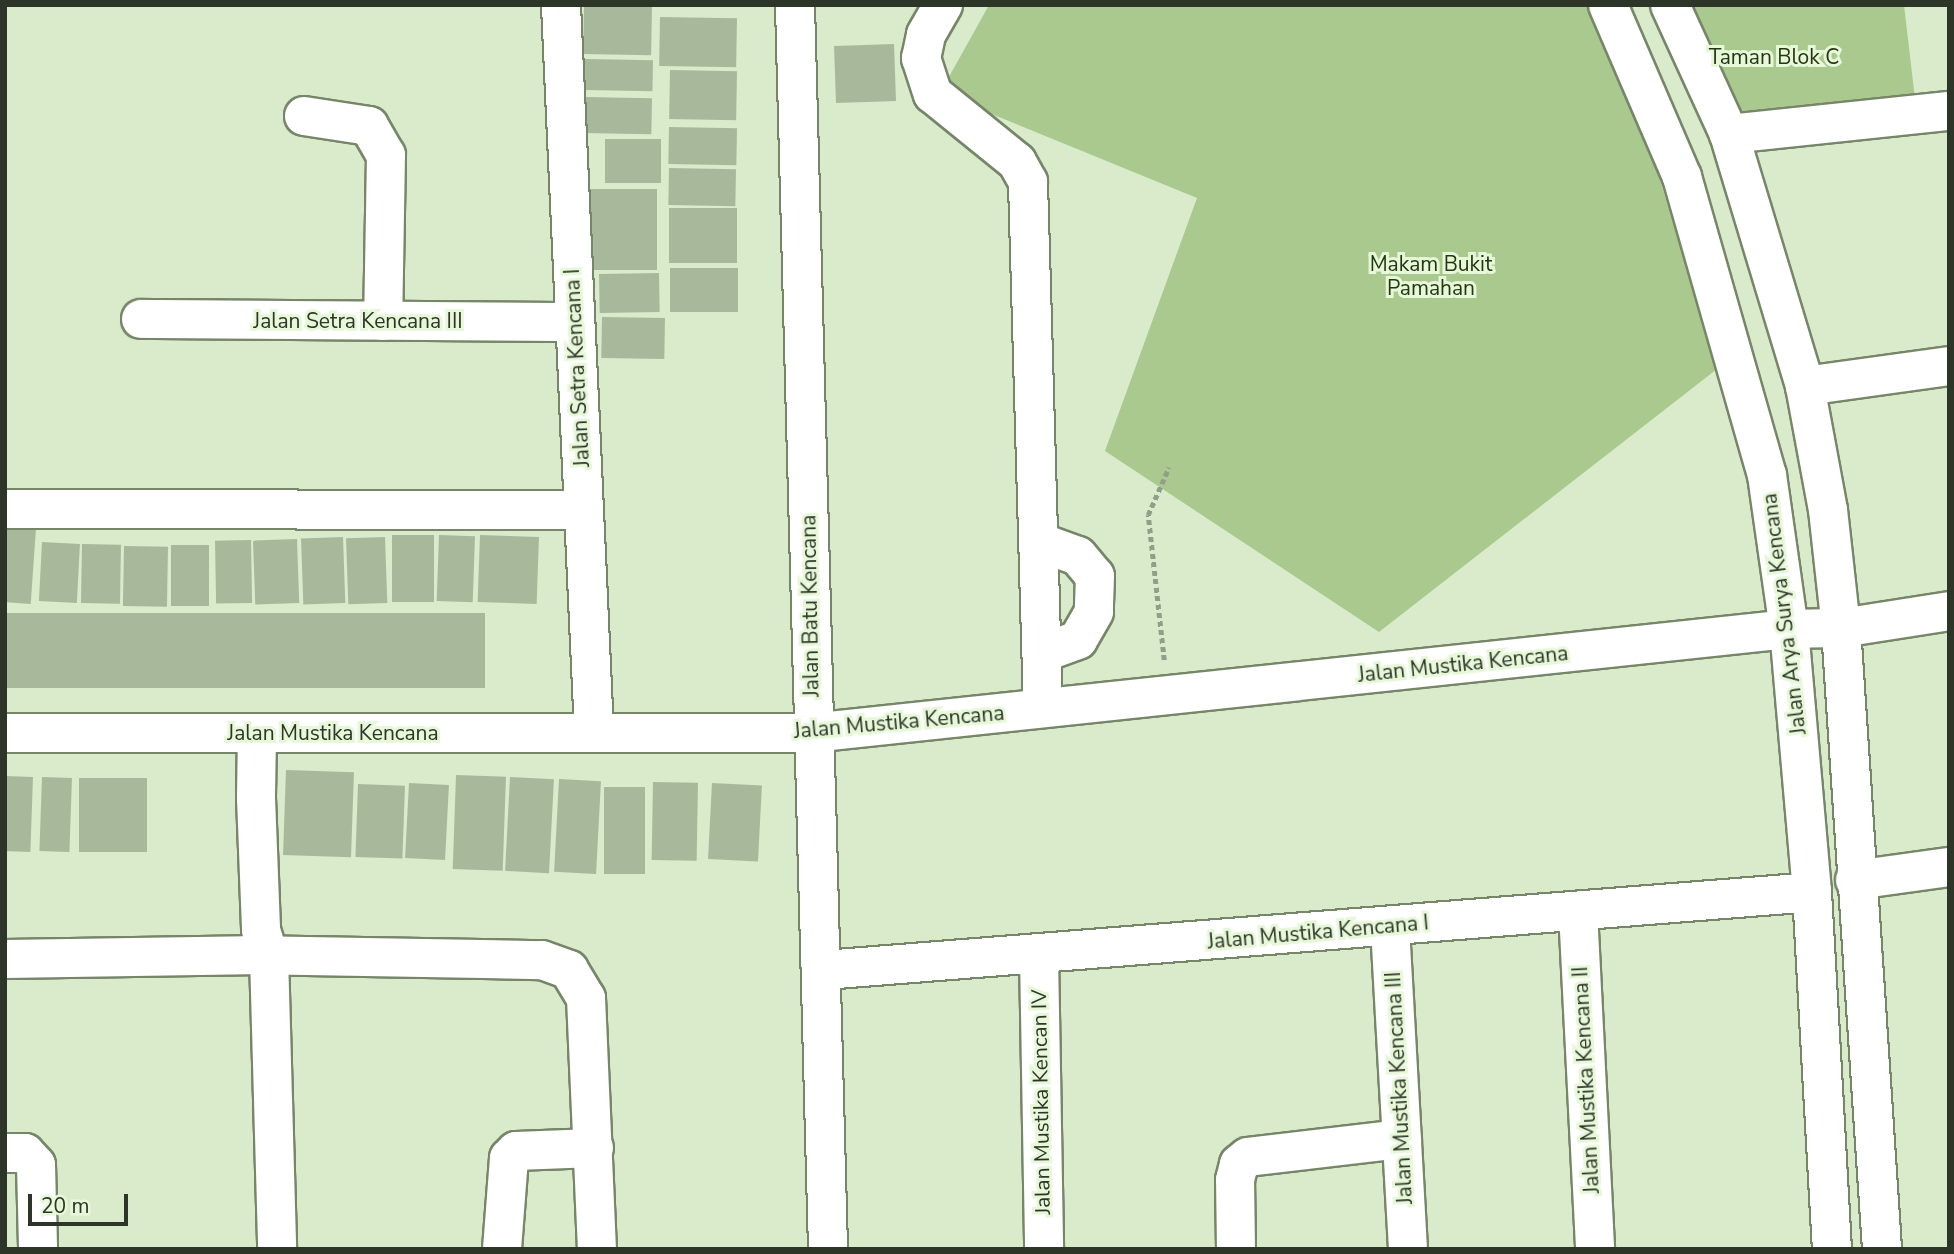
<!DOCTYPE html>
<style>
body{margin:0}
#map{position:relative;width:1954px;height:1254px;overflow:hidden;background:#d9ebcb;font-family:"Nunito Sans",sans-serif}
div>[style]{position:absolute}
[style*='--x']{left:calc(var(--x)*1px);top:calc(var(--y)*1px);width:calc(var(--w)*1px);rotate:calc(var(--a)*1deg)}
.green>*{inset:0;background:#a9c98e}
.building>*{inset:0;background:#a8b99b;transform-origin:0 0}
.path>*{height:4.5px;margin-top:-2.25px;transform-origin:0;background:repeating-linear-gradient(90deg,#929f88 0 5px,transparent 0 8.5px)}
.roads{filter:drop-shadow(2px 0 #768669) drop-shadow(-2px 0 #768669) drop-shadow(0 2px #768669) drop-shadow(0 -2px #768669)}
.minor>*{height:38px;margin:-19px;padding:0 19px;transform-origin:19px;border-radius:19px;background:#fff}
span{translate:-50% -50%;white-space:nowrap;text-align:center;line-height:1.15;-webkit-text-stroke:6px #e6f8d8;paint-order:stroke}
.park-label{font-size:21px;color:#253712}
.street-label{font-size:21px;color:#2d3428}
.frame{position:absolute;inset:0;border:7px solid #2d3428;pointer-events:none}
.scale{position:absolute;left:28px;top:1194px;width:100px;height:32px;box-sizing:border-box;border:4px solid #2d3428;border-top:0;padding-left:9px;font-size:21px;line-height:24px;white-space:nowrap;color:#2d3428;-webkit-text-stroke:5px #e6f8d8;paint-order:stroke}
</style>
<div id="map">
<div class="green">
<div style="clip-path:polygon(989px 5px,1591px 5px,1631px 83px,1717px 369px,1379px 632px,1105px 451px,1197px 198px,940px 93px)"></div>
<div style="clip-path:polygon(1692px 5px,1904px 5px,1915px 99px,1739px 112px)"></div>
</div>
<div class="building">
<div style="left:584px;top:5px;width:68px;height:49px;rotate:1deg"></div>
<div style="left:660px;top:17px;width:77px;height:49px;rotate:1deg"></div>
<div style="left:894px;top:44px;width:57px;height:60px;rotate:88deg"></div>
<div style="left:585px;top:59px;width:68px;height:31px;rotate:1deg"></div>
<div style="left:670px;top:70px;width:67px;height:49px;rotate:1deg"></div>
<div style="left:584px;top:97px;width:68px;height:36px;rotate:1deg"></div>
<div style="left:669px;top:127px;width:68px;height:37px;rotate:1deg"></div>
<div style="left:605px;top:139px;width:56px;height:44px"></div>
<div style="left:669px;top:168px;width:67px;height:37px;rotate:1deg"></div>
<div style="left:589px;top:189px;width:68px;height:81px"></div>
<div style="left:669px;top:208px;width:68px;height:55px"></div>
<div style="left:670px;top:268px;width:68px;height:44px"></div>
<div style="left:659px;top:273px;width:39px;height:60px;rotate:89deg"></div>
<div style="left:602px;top:317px;width:63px;height:41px;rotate:1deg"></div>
<div style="left:5px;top:527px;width:31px;height:75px;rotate:4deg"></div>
<div style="left:392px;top:535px;width:42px;height:67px"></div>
<div style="left:439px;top:535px;width:36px;height:66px;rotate:2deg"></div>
<div style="left:480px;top:535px;width:59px;height:67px;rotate:2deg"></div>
<div style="left:343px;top:537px;width:66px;height:42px;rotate:88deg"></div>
<div style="left:385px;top:537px;width:66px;height:39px;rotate:88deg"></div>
<div style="left:297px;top:539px;width:64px;height:44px;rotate:88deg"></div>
<div style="left:251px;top:540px;width:63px;height:36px;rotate:89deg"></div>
<div style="left:42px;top:542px;width:38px;height:59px;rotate:3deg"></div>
<div style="left:82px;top:544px;width:39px;height:59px;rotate:1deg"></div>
<div style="left:171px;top:545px;width:38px;height:61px"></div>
<div style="left:124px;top:546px;width:44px;height:60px;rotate:1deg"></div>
<div style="left:5px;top:613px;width:480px;height:75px"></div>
<div style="left:286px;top:770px;width:68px;height:85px;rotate:2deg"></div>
<div style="left:456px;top:775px;width:50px;height:94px;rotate:2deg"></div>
<div style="left:5px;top:776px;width:28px;height:75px;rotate:2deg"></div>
<div style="left:42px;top:777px;width:30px;height:74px;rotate:2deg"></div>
<div style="left:510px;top:777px;width:44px;height:94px;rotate:3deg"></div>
<div style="left:79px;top:778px;width:68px;height:74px"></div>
<div style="left:559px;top:779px;width:42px;height:93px;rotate:3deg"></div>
<div style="left:653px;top:782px;width:45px;height:78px;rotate:1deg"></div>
<div style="left:409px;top:783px;width:40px;height:75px;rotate:3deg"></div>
<div style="left:712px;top:783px;width:50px;height:76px;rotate:3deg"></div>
<div style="left:358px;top:784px;width:47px;height:73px;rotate:2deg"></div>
<div style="left:604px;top:787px;width:41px;height:87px"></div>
</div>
<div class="path">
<div style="--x:1164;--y:660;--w:146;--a:-96.3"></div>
<div style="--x:1148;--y:515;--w:52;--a:-66.4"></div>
</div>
<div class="roads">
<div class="minor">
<div style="--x:561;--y:5;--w:727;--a:87.4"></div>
<div style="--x:795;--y:5;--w:1244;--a:88.48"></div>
<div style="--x:943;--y:5;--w:34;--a:120"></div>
<div style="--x:926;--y:35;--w:24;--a:102"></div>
<div style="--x:921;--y:58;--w:38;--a:72"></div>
<div style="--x:933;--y:94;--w:108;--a:39"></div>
<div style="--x:1017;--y:162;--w:23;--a:61"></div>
<div style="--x:1028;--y:182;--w:526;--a:88.37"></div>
<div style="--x:1608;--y:5;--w:187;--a:66.7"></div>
<div style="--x:1682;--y:177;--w:310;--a:74.1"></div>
<div style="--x:1767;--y:475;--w:156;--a:81.9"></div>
<div style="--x:1789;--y:629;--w:264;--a:85"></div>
<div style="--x:1812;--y:892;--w:358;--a:86.8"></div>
<div style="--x:1670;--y:5;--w:142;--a:65.4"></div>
<div style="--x:1729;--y:134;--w:263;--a:73.2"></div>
<div style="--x:1805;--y:386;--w:126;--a:79.5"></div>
<div style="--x:1828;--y:510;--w:119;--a:83.7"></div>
<div style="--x:1841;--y:628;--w:622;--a:86.22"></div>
<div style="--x:304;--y:116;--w:66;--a:8.7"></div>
<div style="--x:369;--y:126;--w:34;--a:60"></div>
<div style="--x:386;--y:155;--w:166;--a:91"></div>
<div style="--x:1729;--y:134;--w:221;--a:-6"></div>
<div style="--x:141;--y:319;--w:434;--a:0.4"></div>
<div style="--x:1805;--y:386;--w:145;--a:-7.9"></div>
<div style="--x:5;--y:509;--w:579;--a:0.1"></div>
<div style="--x:1039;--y:542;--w:41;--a:19.7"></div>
<div style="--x:1078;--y:556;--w:26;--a:50"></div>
<div style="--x:1095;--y:576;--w:36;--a:92"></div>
<div style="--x:1094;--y:612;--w:32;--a:120"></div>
<div style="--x:1078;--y:640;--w:38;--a:160"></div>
<div style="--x:5;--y:733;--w:806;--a:0"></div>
<div style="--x:811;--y:733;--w:984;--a:-6.07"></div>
<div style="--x:1789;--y:629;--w:52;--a:-1.1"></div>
<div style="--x:1841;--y:628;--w:109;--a:-8.9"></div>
<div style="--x:257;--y:733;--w:65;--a:90.9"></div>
<div style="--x:256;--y:798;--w:132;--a:87.8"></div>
<div style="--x:261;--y:930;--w:27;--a:73"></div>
<div style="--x:269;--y:956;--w:293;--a:88.4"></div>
<div style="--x:1855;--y:880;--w:95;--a:-7.9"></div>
<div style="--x:1578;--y:911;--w:338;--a:87.1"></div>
<div style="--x:1390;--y:927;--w:323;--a:86.8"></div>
<div style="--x:1039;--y:955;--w:294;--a:89"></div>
<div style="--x:5;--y:959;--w:242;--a:-0.9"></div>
<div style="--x:247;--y:955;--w:295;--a:1"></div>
<div style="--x:542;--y:960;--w:29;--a:20"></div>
<div style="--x:569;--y:970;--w:33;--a:59"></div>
<div style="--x:586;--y:998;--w:251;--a:87.5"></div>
<div style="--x:824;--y:970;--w:991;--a:-4.51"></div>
<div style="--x:5;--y:1153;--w:20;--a:0"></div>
<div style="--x:25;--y:1153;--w:16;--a:47"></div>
<div style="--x:36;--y:1165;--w:84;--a:88.6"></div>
<div style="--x:502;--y:1249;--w:91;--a:-85.6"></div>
<div style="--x:509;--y:1158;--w:10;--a:-45"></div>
<div style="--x:516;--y:1151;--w:78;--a:-2.2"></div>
<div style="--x:1236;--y:1249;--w:69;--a:-90.8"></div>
<div style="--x:1235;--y:1180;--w:16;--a:-76"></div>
<div style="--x:1239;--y:1164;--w:11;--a:-38"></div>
<div style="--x:1248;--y:1157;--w:155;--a:-6.7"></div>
</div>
</div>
<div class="park-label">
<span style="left:1774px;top:57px">Taman Blok C</span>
<span style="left:1431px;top:276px">Makam Bukit<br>Pamahan</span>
</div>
<div class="street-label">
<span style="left:358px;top:321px">Jalan Setra Kencana III</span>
<span style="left:577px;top:368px;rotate:-93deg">Jalan Setra Kencana I</span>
<span style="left:810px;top:606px;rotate:-91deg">Jalan Batu Kencana</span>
<span style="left:1784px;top:614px;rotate:-97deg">Jalan Arya Surya Kencana</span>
<span style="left:1463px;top:664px;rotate:-6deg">Jalan Mustika Kencana</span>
<span style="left:899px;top:722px;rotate:-5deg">Jalan Mustika Kencana</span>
<span style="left:333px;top:733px">Jalan Mustika Kencana</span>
<span style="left:1318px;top:932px;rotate:-5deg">Jalan Mustika Kencana I</span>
<span style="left:1586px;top:1080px;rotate:-93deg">Jalan Mustika Kencana II</span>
<span style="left:1399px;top:1088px;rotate:-93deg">Jalan Mustika Kencana III</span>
<span style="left:1041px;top:1102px;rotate:-91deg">Jalan Mustika Kencan IV</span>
</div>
<div class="frame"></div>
<div class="scale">20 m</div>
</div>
